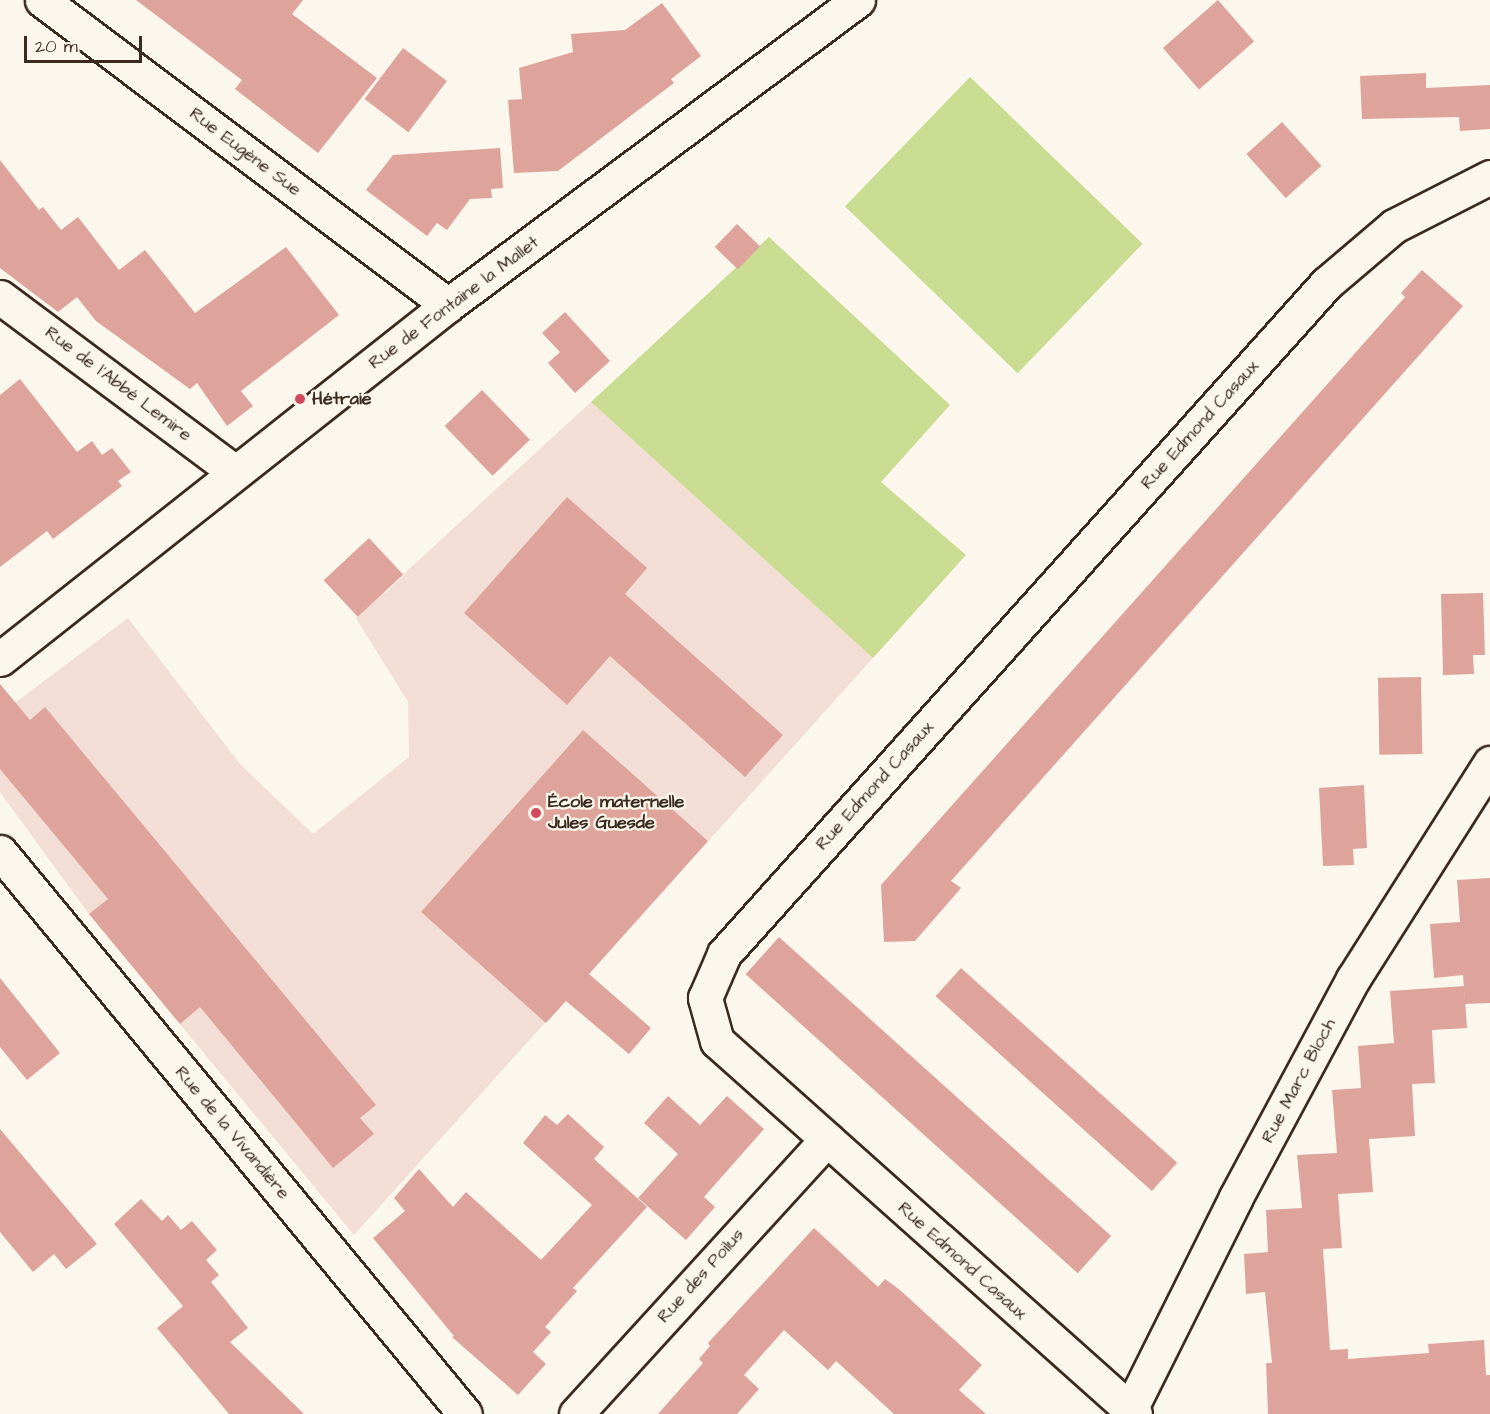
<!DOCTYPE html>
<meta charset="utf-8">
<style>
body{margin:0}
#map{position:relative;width:1490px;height:1414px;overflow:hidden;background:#fbf7ec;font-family:"Architects Daughter",sans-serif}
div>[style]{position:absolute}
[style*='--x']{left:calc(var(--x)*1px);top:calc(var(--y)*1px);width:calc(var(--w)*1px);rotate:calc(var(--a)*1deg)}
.built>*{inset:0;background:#f2ded4}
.green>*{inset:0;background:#c9dc91;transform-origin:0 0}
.building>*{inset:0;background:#dea49c;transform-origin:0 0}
.roads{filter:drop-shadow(2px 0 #3b2a1e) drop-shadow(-2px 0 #3b2a1e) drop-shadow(0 2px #3b2a1e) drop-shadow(0 -2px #3b2a1e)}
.minor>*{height:33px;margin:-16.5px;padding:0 16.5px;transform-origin:16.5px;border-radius:16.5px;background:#fbf7ec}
.dots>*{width:16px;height:16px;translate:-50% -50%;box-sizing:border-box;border:3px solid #fbf7ec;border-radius:50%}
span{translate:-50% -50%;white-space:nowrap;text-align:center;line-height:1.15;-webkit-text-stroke:4.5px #fbf7ec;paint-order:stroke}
.street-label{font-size:18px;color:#3b2a1e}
.poi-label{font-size:18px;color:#3b2a1e;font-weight:700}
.left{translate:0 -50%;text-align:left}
.scale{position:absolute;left:24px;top:36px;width:118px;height:27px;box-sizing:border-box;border:3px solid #3b2a1e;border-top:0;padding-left:8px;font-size:18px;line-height:21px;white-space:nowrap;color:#3b2a1e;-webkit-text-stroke:4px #fbf7ec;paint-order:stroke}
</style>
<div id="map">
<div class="built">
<div style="clip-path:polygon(591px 402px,873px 658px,354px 1235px,89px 914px,0 792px,0 714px,128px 618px,240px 764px,313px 834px,409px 757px,408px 702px,356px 618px,384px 592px,386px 593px,408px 570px)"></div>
</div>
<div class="green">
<div style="left:970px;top:77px;width:240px;height:180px;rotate:44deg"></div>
<div style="clip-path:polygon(769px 237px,950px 405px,881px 482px,966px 555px,873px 658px,591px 402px)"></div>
</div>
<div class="building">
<div style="clip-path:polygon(136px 0,303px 0,292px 14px,377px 78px,318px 153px,235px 89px,242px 80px)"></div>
<div style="left:1218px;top:0;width:55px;height:73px;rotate:49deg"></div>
<div style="clip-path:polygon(662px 3px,701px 56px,671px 79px,674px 83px,558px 171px,514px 173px,508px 100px,522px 99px,519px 68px,573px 52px,571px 34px,625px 30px)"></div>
<div style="left:403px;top:48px;width:55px;height:64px;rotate:37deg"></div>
<div style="clip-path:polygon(1426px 73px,1426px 88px,1490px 85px,1490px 129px,1460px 131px,1459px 117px,1362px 119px,1360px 76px)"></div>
<div style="left:1282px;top:122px;width:59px;height:48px;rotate:48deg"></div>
<div style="clip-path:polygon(500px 148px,503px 188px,491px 189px,492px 198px,470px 199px,447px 230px,437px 223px,427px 236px,366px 190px,393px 155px)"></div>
<div style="clip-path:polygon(0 160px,39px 210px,43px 207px,61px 230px,78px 217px,119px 270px,145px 250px,195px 313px,286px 247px,339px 315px,241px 391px,253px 406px,227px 426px,197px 383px,190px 389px,96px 321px,77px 297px,58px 312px,0 268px)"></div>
<div style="left:737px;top:224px;width:32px;height:32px;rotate:44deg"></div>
<div style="clip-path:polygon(1422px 270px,1463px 306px,951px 881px,961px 888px,915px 941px,884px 942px,881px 885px,1405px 297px,1401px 293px)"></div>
<div style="clip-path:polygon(565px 312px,610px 361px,575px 393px,548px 363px,560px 352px,542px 333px)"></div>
<div style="clip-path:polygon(20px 379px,77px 452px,92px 441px,102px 455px,112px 448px,131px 472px,118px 481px,122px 486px,53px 539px,47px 531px,0 567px,0 395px)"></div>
<div style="left:482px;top:390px;width:69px;height:52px;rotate:46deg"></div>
<div style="clip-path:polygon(567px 497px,647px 568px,625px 594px,783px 735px,745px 777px,610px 656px,567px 705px,464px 613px)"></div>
<div style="left:369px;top:538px;width:50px;height:62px;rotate:47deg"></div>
<div style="clip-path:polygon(1483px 593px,1485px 655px,1473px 655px,1474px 674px,1443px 675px,1441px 594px)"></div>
<div style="left:1421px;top:677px;width:77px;height:43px;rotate:89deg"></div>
<div style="clip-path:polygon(0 684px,30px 720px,45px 707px,376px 1105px,360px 1118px,374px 1134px,333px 1168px,200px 1007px,180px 1024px,89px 914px,108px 899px,0 769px)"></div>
<div style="clip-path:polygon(583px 730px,708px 841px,589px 974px,651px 1028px,629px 1054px,566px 1001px,546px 1023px,421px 912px)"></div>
<div style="clip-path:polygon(1364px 785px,1367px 848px,1353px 849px,1354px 865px,1323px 866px,1319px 788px)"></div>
<div style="clip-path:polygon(1490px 878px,1490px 1003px,1465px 1004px,1463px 975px,1434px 978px,1430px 924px,1460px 922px,1457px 880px)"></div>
<div style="left:779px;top:937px;width:447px;height:50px;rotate:42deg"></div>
<div style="left:961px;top:968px;width:291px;height:38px;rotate:42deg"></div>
<div style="clip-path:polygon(0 978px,60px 1053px,27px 1080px,0 1047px)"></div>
<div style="clip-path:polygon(1464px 986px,1467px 1028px,1432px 1030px,1435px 1083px,1412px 1084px,1415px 1136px,1369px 1139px,1373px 1192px,1338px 1194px,1342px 1248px,1323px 1249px,1330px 1350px,1348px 1349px,1348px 1359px,1429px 1353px,1428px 1344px,1484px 1340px,1486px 1375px,1490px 1375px,1490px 1414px,1268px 1414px,1266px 1363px,1272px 1363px,1265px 1292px,1246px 1294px,1244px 1254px,1268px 1252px,1266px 1210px,1302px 1208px,1297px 1155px,1337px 1153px,1332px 1090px,1361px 1088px,1358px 1046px,1394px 1043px,1390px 991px)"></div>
<div style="clip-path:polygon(668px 1096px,700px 1125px,727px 1096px,764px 1129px,704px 1197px,715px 1207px,686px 1240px,638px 1198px,678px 1154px,644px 1123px)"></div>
<div style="clip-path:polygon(568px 1114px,604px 1147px,594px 1159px,647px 1207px,573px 1288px,577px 1291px,545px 1327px,551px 1332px,533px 1352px,546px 1364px,518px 1395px,452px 1337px,454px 1336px,373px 1238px,405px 1211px,394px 1198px,419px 1169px,453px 1207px,466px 1192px,541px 1260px,592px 1205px,523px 1143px,545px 1115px,557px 1125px)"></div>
<div style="clip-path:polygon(0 1129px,97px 1244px,66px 1269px,54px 1254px,33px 1272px,0 1232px)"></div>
<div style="clip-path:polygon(141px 1199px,162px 1221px,168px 1215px,181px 1230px,192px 1221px,217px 1250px,206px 1260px,219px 1275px,211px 1282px,248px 1328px,230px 1342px,304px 1414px,229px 1414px,157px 1328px,183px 1306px,114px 1224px)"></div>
<div style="clip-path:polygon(814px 1228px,878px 1287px,885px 1279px,900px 1290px,982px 1365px,959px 1390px,986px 1414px,894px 1414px,836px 1361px,828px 1370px,784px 1330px,744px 1375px,759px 1389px,737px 1414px,658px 1414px,703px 1363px,699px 1359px,710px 1346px,708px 1343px)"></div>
</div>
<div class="roads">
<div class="minor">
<div style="--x:42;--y:0;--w:508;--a:36.92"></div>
<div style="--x:0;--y:297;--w:293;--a:36.7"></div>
<div style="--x:0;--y:659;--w:571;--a:-38.32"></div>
<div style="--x:448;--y:305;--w:511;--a:-36.65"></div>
<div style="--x:0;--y:852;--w:729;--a:50.4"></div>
<div style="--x:576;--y:1414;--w:372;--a:-47.6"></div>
<div style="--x:1128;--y:1414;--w:242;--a:-63.5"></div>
<div style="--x:1236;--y:1197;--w:247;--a:-61.8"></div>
<div style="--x:1353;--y:979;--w:256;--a:-57.6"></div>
<div style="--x:1135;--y:1414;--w:560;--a:-138.26"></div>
<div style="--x:717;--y:1041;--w:45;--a:-105.6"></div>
<div style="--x:705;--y:998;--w:48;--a:-66.6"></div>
<div style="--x:724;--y:954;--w:902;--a:-48.06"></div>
<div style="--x:1327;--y:283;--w:88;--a:-40.4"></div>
<div style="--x:1394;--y:226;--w:108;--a:-27"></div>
</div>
</div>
<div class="dots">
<div style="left:300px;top:399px;background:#d1495b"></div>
<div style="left:536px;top:813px;background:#d1495b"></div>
</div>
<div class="street-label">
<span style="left:245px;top:152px;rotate:37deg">Rue Eugène Sue</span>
<span style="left:454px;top:303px;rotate:-37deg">Rue de Fontaine la Mallet</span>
<span style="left:118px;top:384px;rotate:37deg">Rue de l'Abbé Lemire</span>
<span style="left:1200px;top:425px;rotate:-48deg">Rue Edmond Casaux</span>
<span style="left:875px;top:786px;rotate:-48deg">Rue Edmond Casaux</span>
<span style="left:1299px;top:1081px;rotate:-62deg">Rue Marc Bloch</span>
<span style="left:232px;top:1133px;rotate:50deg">Rue de la Vivandière</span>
<span style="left:962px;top:1261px;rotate:42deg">Rue Edmond Casaux</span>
<span style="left:701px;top:1276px;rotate:-48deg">Rue des Poilus</span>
</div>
<div class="poi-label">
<span class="left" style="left:312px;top:399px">Hétraie</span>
<span class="left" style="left:548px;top:813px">École maternelle<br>Jules Guesde</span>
</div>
<div class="scale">20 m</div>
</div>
